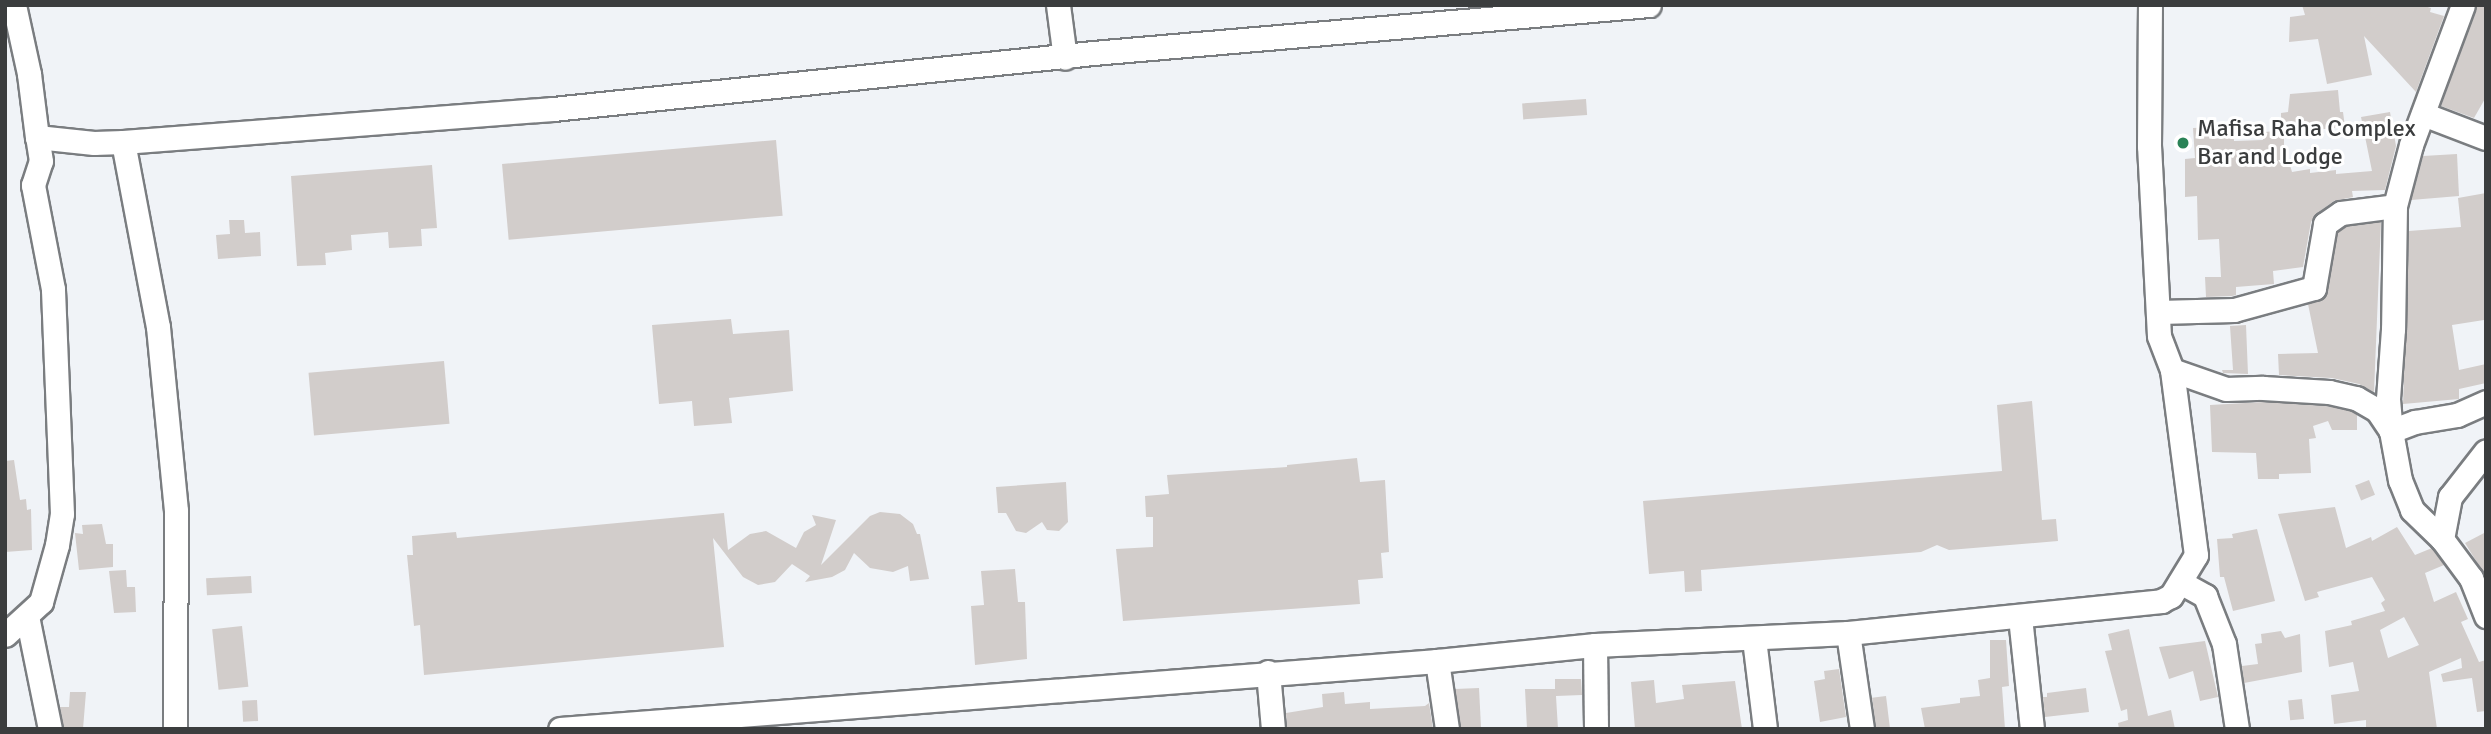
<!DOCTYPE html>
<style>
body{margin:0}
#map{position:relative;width:2491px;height:734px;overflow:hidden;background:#f0f3f7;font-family:Signika,sans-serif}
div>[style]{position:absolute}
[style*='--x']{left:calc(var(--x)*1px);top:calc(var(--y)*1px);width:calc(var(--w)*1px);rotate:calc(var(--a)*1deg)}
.building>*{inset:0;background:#d2cdcb;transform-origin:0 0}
.roads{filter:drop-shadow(2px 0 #7a7d80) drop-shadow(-2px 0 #7a7d80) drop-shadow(0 2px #7a7d80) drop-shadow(0 -2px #7a7d80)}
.street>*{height:23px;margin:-11.5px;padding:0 11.5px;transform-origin:11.5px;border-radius:11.5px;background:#fff}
.dots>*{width:19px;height:19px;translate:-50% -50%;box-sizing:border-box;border:4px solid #fff;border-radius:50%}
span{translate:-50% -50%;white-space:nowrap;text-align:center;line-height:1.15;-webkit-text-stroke:6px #fff;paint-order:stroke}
.poi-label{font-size:24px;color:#3b3d3e}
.left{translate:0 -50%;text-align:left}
.frame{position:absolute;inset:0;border:7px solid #3b3d3e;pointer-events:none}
</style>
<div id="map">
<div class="building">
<div style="clip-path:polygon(2302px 5px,2421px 5px,2431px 8px,2430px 12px,2444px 16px,2416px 92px,2364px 36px,2372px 75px,2327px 84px,2318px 39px,2289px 42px,2290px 17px,2305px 15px)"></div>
<div style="clip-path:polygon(2477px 5px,2486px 5px,2486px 97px,2474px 118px,2441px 106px)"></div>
<div style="clip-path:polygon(2338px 90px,2340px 112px,2343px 112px,2345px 127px,2284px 133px,2284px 162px,2289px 162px,2292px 172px,2310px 169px,2310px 173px,2336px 170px,2336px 174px,2372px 171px,2361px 117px,2390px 112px,2396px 146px,2385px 190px,2352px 191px,2353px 197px,2334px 201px,2317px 213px,2311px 222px,2303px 267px,2273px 271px,2274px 284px,2236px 287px,2236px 295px,2232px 296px,2206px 297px,2205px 277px,2221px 277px,2219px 239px,2198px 240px,2197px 196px,2185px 197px,2185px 159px,2195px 158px,2193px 128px,2233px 126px,2234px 141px,2263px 140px,2263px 132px,2281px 131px,2281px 113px,2288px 112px,2290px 94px)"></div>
<div style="left:1586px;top:99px;width:16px;height:64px;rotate:86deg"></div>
<div style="left:776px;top:140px;width:76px;height:275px;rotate:85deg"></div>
<div style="clip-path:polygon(2457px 154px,2459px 196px,2411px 200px,2423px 156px)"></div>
<div style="clip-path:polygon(432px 165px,437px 228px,421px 229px,422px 246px,389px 248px,388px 232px,351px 235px,352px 250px,325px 253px,326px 265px,297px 266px,291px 176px)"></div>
<div style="clip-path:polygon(2486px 193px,2484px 320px,2452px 325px,2459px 370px,2486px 364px,2486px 383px,2459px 389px,2459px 399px,2403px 404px,2409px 231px,2461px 227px,2458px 198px)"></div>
<div style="clip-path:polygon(229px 220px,244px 220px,245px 233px,260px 232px,261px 256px,218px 259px,216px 235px,230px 234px)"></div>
<div style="clip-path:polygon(2381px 222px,2374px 392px,2359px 384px,2332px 378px,2279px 375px,2278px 354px,2318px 353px,2308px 304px,2318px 301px,2327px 294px,2338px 232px,2346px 226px)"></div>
<div style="clip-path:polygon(731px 319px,733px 334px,789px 330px,793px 391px,729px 398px,732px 423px,694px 426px,692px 401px,659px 404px,652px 325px)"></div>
<div style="clip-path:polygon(2246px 325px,2248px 374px,2223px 373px,2222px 370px,2233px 370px,2230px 326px)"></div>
<div style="left:444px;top:361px;width:63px;height:136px;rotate:85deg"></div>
<div style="clip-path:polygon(2032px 401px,2042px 520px,2056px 519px,2058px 541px,1949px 550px,1937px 545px,1921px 552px,1701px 570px,1702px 591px,1685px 592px,1684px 571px,1649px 574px,1643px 501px,2002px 471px,1997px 405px)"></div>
<div style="clip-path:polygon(2263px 402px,2327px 406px,2351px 411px,2357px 415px,2357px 430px,2332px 430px,2328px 421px,2313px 426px,2316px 438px,2309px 439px,2311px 473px,2279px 474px,2279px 479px,2258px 479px,2256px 453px,2212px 452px,2210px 405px)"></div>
<div style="clip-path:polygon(1357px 458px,1360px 482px,1385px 480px,1389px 552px,1381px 553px,1383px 578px,1358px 580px,1360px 604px,1123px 621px,1116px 549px,1153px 547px,1153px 517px,1146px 517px,1145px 496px,1169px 494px,1167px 475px,1287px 467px,1287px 465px)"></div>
<div style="clip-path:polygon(14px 460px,20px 500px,26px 499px,27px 510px,31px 509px,32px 550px,5px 552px,5px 461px)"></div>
<div style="left:2369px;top:480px;width:16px;height:15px;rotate:68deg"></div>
<div style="clip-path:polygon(1066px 482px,1068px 522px,1059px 531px,1047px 530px,1042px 522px,1026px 533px,1016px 531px,1006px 513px,998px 513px,996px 487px)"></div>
<div style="clip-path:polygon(evenodd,2335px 507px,2346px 548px,2371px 537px,2372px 541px,2397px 527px,2415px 555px,2432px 548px,2444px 565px,2425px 573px,2434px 602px,2456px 592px,2468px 619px,2461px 622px,2479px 662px,2486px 660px,2486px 711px,2477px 712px,2472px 678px,2443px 682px,2441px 674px,2462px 668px,2461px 658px,2429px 672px,2437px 729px,2366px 729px,2366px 720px,2334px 724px,2331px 695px,2359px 691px,2353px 662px,2329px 667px,2325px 631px,2352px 625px,2351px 621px,2385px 611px,2381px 603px,2385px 600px,2372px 577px,2317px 592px,2319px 597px,2305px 601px,2278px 514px,2335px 507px,2404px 617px,2419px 645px,2388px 658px,2380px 630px,2404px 617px)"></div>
<div style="clip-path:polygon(880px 512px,900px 514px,913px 524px,917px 534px,920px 534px,929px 579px,910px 581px,908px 566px,893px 572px,870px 568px,854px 553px,845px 570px,832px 577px,805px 582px,810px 576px,792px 564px,775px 582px,758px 585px,743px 577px,713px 538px,724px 647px,424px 675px,420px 625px,414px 626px,407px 555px,413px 555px,412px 536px,456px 532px,457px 538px,724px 513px,728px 550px,750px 534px,766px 531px,796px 548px,804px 532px,816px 525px,812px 515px,836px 520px,821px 565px,870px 516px)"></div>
<div style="clip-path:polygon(102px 524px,106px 544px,113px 544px,113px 567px,79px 570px,75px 533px,83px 534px,82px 525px)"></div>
<div style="clip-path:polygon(2257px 529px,2275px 601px,2233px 611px,2224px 577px,2220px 577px,2217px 539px,2233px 538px,2232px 534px)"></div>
<div style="clip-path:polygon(2486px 532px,2486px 577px,2465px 543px)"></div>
<div style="clip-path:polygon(1015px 569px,1018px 602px,1025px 602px,1027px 659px,975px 665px,971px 606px,984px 605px,981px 571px)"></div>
<div style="clip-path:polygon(126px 570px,127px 587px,135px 587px,136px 612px,114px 613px,109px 571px)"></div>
<div style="left:251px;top:576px;width:17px;height:45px;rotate:87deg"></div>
<div style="left:242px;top:626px;width:61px;height:30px;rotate:84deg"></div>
<div style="clip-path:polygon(2129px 629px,2148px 716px,2171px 710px,2175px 729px,2119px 729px,2118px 723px,2128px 720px,2127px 709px,2121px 711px,2105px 651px,2112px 650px,2108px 634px)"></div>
<div style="clip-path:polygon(2281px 631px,2285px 638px,2300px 634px,2302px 672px,2244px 683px,2242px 666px,2258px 664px,2255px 644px,2262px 643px,2261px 634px)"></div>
<div style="clip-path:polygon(1990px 640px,2006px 640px,2009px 686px,2002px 687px,2005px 729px,1925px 729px,1921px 708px,1960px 703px,1960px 698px,1980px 696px,1978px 680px,1990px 678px)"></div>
<div style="clip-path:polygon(2205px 641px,2218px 697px,2200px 701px,2193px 671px,2169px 679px,2159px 647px)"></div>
<div style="clip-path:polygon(1839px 669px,1846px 717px,1820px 722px,1814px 681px,1825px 679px,1824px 671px)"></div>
<div style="clip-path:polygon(1555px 679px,1581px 679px,1582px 695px,1556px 696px,1558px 729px,1527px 729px,1525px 689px,1555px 689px)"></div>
<div style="clip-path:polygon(1654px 680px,1656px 703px,1684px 699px,1682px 685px,1735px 681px,1742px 729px,1635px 729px,1631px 682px)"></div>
<div style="clip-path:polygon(1479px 688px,1481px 727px,1461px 728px,1455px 689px)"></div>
<div style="clip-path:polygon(2086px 688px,2089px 712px,2045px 717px,2043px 697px,2047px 697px,2047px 693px)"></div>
<div style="clip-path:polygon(70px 692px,86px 692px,83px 729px,64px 729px,60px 707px,69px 707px)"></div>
<div style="clip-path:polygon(1344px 692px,1345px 704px,1370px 702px,1370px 709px,1425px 706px,1429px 703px,1433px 729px,1287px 729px,1286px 713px,1323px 707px,1322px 694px)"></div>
<div style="left:1886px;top:696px;width:33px;height:14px;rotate:83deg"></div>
<div style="left:2302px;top:699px;width:20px;height:14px;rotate:84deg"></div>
<div style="left:257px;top:700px;width:21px;height:15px;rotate:87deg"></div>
</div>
<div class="roads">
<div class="street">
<div style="--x:14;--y:5;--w:71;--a:77.7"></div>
<div style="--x:29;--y:74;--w:64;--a:82.8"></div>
<div style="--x:1058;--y:5;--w:53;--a:82.5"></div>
<div style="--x:2463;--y:5;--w:149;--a:110.4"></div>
<div style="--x:2411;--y:145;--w:63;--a:104.7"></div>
<div style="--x:2395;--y:206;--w:123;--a:90.9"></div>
<div style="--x:2393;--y:329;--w:70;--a:94.1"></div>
<div style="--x:2388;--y:399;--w:32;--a:85"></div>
<div style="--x:2391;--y:431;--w:26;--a:-21"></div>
<div style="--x:2415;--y:422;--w:43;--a:-9.5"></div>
<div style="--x:2457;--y:415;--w:32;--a:-24"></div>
<div style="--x:2423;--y:114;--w:67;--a:20.9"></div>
<div style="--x:123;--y:142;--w:188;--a:79.3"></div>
<div style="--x:158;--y:327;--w:185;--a:84.4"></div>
<div style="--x:176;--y:511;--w:218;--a:90.3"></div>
<div style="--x:2159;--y:312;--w:75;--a:-1.5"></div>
<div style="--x:2234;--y:310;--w:83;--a:-15.4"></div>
<div style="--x:2314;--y:288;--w:65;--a:-80.2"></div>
<div style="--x:2325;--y:224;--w:19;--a:-35"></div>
<div style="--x:2341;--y:213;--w:54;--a:-7.4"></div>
<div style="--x:2172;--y:370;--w:57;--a:19.4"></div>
<div style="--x:2226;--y:389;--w:37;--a:-2"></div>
<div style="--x:2263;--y:388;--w:66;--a:3.5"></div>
<div style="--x:2329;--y:392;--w:28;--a:13"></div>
<div style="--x:2356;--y:398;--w:24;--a:30"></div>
<div style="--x:2377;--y:410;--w:25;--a:56"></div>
<div style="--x:2391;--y:431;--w:50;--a:79.6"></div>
<div style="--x:2400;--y:480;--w:32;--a:68"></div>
<div style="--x:2412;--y:510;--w:42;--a:44"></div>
<div style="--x:2442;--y:539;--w:49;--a:53.4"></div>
<div style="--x:2471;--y:578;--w:41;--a:68.5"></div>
<div style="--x:2442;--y:539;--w:43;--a:-79.2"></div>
<div style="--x:2450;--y:497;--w:58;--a:-52"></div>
<div style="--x:2180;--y:582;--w:29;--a:29"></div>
<div style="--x:2205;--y:596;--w:52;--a:68.4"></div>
<div style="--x:2224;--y:644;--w:86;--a:81.3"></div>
<div style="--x:27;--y:616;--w:115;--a:78.5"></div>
<div style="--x:2020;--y:617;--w:113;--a:83.9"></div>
<div style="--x:1848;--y:633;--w:97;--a:81.7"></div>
<div style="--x:5;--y:635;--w:49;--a:-42.5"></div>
<div style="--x:41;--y:602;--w:59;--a:-74.3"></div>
<div style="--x:57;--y:545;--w:31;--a:-81"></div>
<div style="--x:62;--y:514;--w:225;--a:-92.3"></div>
<div style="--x:53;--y:289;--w:106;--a:-100.9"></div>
<div style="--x:33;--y:185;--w:25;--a:-72"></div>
<div style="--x:41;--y:161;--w:24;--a:-99"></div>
<div style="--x:37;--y:137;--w:57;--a:6"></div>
<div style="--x:94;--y:143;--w:29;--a:-2"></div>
<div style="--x:123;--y:142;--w:431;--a:-4.4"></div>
<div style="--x:553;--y:109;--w:543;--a:-5.92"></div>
<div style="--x:1093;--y:53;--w:558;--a:-4.93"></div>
<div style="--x:1754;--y:639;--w:91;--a:83"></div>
<div style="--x:1595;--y:645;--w:84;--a:89.3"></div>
<div style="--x:1437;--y:661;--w:69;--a:81.6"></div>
<div style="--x:1268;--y:672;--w:57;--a:85"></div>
<div style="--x:560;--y:729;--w:880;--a:-4.43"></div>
<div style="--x:1437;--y:661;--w:159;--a:-5.8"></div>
<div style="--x:1595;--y:645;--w:253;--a:-2.7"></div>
<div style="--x:1848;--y:633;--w:315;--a:-5.8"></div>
<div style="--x:2161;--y:601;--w:11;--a:-27"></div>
<div style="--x:2171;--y:596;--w:48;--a:-58.6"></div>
<div style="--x:2196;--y:555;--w:187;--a:-97.4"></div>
<div style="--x:2172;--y:370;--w:36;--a:-111"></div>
<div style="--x:2159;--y:336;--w:190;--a:-93"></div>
<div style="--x:2149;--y:146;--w:141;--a:-89.6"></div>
</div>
</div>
<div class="dots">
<div style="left:2183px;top:143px;background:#2a8256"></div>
</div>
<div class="poi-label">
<span class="left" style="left:2197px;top:143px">Mafisa Raha Complex<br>Bar and Lodge</span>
</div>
<div class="frame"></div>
</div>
